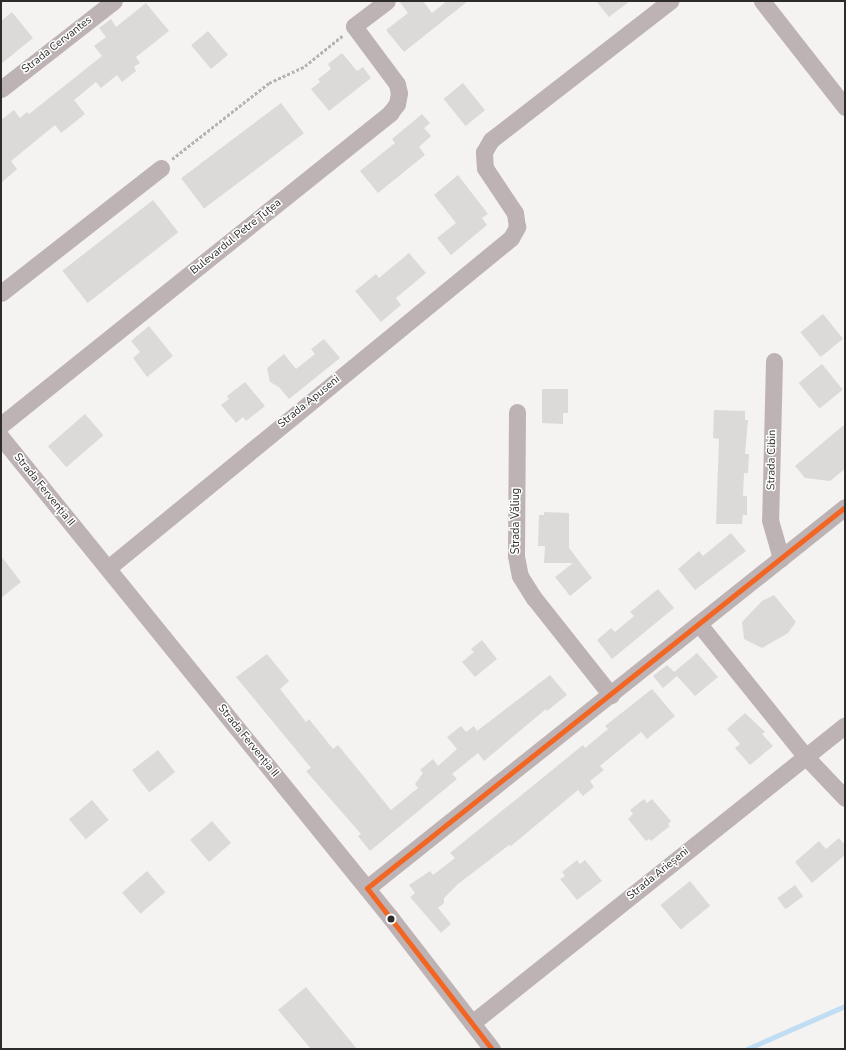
<!DOCTYPE html>
<meta charset="utf-8">
<style>
body{margin:0}
#map{position:relative;width:846px;height:1050px;overflow:hidden;background:#f4f3f1;font-family:"Nunito Sans",sans-serif}
div>[style]{position:absolute}
[style*='--x']{left:calc(var(--x)*1px);top:calc(var(--y)*1px);width:calc(var(--w)*1px);rotate:calc(var(--a)*1deg)}
.stream>*{height:4.5px;margin:-2.25px;padding:0 2.25px;transform-origin:2.25px;border-radius:2.25px;background:#c0ddf3}
.building>*{inset:0;background:#dbdad9;transform-origin:0 0}
.path>*{height:2.5px;margin-top:-1.25px;transform-origin:0;background:repeating-linear-gradient(90deg,#b9b2b2 0 3px,transparent 0 5px)}
.minor>*{height:17px;margin:-8.5px;padding:0 8.5px;transform-origin:8.5px;border-radius:8.5px;background:#beb3b4}
.bus-1>*{height:5px;margin:-2.5px;padding:0 2.5px;transform-origin:2.5px;border-radius:2.5px;background:#f26522}
.dots>*{width:11px;height:11px;translate:-50% -50%;box-sizing:border-box;border:2px solid #fff;border-radius:50%}
span{translate:-50% -50%;white-space:nowrap;text-align:center;line-height:1.15;-webkit-text-stroke:3px #fff;paint-order:stroke}
.street-label{font-size:11px;color:#2d2c2b}
.frame{position:absolute;inset:0;border:2px solid #2d2c2b;pointer-events:none}
</style>
<div id="map">
<div class="stream">
<div style="--x:747;--y:1049;--w:107;--a:-23.7"></div>
</div>
<div class="building">
<div style="clip-path:polygon(399px 1px,423px 1px,432px 13px,447px 1px,468px 1px,404px 52px,386px 30px,408px 13px)"></div>
<div style="clip-path:polygon(596px 1px,630px 1px,609px 17px)"></div>
<div style="clip-path:polygon(146px 3px,169px 31px,136px 57px,140px 63px,134px 67px,136px 71px,122px 82px,117px 75px,101px 88px,96px 82px,74px 100px,85px 114px,61px 133px,55px 125px,11px 161px,17px 169px,1px 183px,1px 120px,14px 110px,20px 118px,27px 112px,29px 114px,102px 56px,94px 46px,106px 37px,99px 28px,111px 19px,116px 27px)"></div>
<div style="clip-path:polygon(12px 12px,33px 38px,1px 64px,1px 21px)"></div>
<div style="left:208px;top:31px;width:31px;height:22px;rotate:50deg"></div>
<div style="clip-path:polygon(342px 53px,357px 71px,363px 67px,371px 78px,329px 111px,311px 89px,320px 82px,318px 79px,331px 69px,328px 64px)"></div>
<div style="left:463px;top:83px;width:35px;height:25px;rotate:51deg"></div>
<div style="left:281px;top:103px;width:38px;height:125px;rotate:53deg"></div>
<div style="clip-path:polygon(422px 114px,430px 123px,424px 128px,431px 136px,419px 147px,425px 155px,378px 193px,360px 171px,395px 143px,392px 139px)"></div>
<div style="clip-path:polygon(458px 175px,488px 214px,482px 218px,487px 225px,451px 255px,437px 238px,456px 223px,434px 195px)"></div>
<div style="left:153px;top:200px;width:41px;height:115px;rotate:52deg"></div>
<div style="clip-path:polygon(409px 253px,426px 273px,396px 298px,401px 305px,381px 322px,355px 291px,376px 274px,379px 278px)"></div>
<div style="left:823px;top:314px;width:32px;height:29px;rotate:51deg"></div>
<div style="clip-path:polygon(149px 326px,173px 356px,147px 377px,133px 358px,140px 352px,131px 341px)"></div>
<div style="clip-path:polygon(324px 339px,340px 358px,289px 399px,279px 387px,270px 382px,267px 368px,284px 354px,296px 369px,315px 354px,311px 349px)"></div>
<div style="left:822px;top:364px;width:33px;height:30px;rotate:51deg"></div>
<div style="clip-path:polygon(245px 382px,265px 406px,246px 421px,243px 417px,236px 423px,221px 405px,229px 399px,227px 396px)"></div>
<div style="clip-path:polygon(542px 389px,568px 389px,568px 413px,563px 413px,563px 424px,542px 423px)"></div>
<div style="clip-path:polygon(714px 410px,745px 411px,745px 420px,748px 420px,745px 454px,749px 454px,748px 473px,744px 473px,743px 496px,747px 496px,747px 515px,743px 515px,742px 524px,716px 524px,719px 439px,713px 438px)"></div>
<div style="left:85px;top:414px;width:28px;height:49px;rotate:49deg"></div>
<div style="clip-path:polygon(845px 424px,845px 469px,830px 481px,805px 478px,795px 466px)"></div>
<div style="clip-path:polygon(544px 512px,569px 513px,569px 548px,592px 578px,570px 596px,555px 577px,573px 563px,544px 563px,545px 546px,538px 546px,539px 515px,544px 515px)"></div>
<div style="clip-path:polygon(731px 533px,746px 551px,695px 590px,678px 569px,699px 551px,703px 556px)"></div>
<div style="clip-path:polygon(1px 556px,21px 582px,1px 598px)"></div>
<div style="clip-path:polygon(658px 589px,674px 608px,612px 659px,597px 640px,611px 628px,615px 632px,634px 616px,630px 612px)"></div>
<div style="clip-path:polygon(774px 595px,796px 622px,788px 633px,762px 648px,744px 639px,742px 622px,762px 601px)"></div>
<div style="clip-path:polygon(482px 640px,497px 659px,475px 677px,462px 662px,474px 652px,471px 649px)"></div>
<div style="clip-path:polygon(697px 653px,718px 677px,695px 696px,677px 676px,663px 688px,653px 676px,667px 665px,674px 672px)"></div>
<div style="clip-path:polygon(267px 654px,289px 681px,280px 689px,306px 722px,309px 719px,333px 749px,338px 745px,391px 810px,418px 788px,415px 784px,423px 773px,420px 770px,433px 759px,438px 766px,457px 749px,447px 737px,461px 726px,466px 732px,474px 726px,477px 731px,550px 675px,567px 695px,547px 711px,546px 709px,484px 761px,478px 753px,452px 774px,457px 779px,370px 851px,358px 836px,361px 834px,306px 771px,311px 768px,236px 677px)"></div>
<div style="clip-path:polygon(652px 689px,675px 716px,647px 739px,641px 732px,600px 766px,604px 770px,590px 781px,594px 787px,583px 796px,578px 790px,511px 846px,509px 845px,458px 884px,444px 898px,444px 903px,438px 908px,451px 924px,441px 933px,410px 897px,415px 893px,409px 885px,430px 871px,433px 875px,455px 858px,450px 853px,583px 745px,585px 748px,608px 729px,605px 726px)"></div>
<div style="clip-path:polygon(745px 713px,765px 732px,762px 734px,773px 746px,750px 765px,735px 748px,740px 744px,727px 729px)"></div>
<div style="left:158px;top:750px;width:28px;height:33px;rotate:52deg"></div>
<div style="clip-path:polygon(644px 799px,647px 803px,652px 799px,671px 821px,668px 824px,670px 826px,651px 841px,649px 839px,646px 841px,628px 819px,633px 814px,630px 810px)"></div>
<div style="left:92px;top:800px;width:26px;height:30px;rotate:50deg"></div>
<div style="left:212px;top:821px;width:29px;height:29px;rotate:49deg"></div>
<div style="clip-path:polygon(839px 838px,845px 845px,845px 855px,812px 883px,795px 862px,819px 841px,826px 849px)"></div>
<div style="clip-path:polygon(577px 860px,580px 864px,585px 860px,602px 881px,577px 900px,560px 879px,565px 876px,562px 872px)"></div>
<div style="left:147px;top:871px;width:28px;height:33px;rotate:49deg"></div>
<div style="left:690px;top:881px;width:32px;height:38px;rotate:51deg"></div>
<div style="left:795px;top:885px;width:14px;height:22px;rotate:54deg"></div>
<div style="clip-path:polygon(306px 987px,357px 1049px,311px 1049px,278px 1010px)"></div>
</div>
<div class="path">
<div style="--x:172;--y:159;--w:123;--a:-38.1"></div>
<div style="--x:269;--y:83;--w:40;--a:-25"></div>
<div style="--x:305;--y:66;--w:48;--a:-39"></div>
</div>
<div class="minor">
<div style="--x:762;--y:1;--w:135;--a:51.9"></div>
<div style="--x:1;--y:89;--w:143;--a:-37.9"></div>
<div style="--x:1;--y:293;--w:203;--a:-38"></div>
<div style="--x:774;--y:361;--w:159;--a:91.4"></div>
<div style="--x:770;--y:520;--w:40;--a:74"></div>
<div style="--x:517;--y:412;--w:144;--a:90.4"></div>
<div style="--x:516;--y:556;--w:20;--a:79"></div>
<div style="--x:520;--y:576;--w:26;--a:58"></div>
<div style="--x:534;--y:598;--w:124;--a:51.6"></div>
<div style="--x:1;--y:425;--w:499;--a:-38.7"></div>
<div style="--x:390;--y:113;--w:11;--a:-52"></div>
<div style="--x:397;--y:104;--w:11;--a:-80"></div>
<div style="--x:399;--y:93;--w:9;--a:-103"></div>
<div style="--x:397;--y:84;--w:72;--a:-126.6"></div>
<div style="--x:354;--y:26;--w:41;--a:-37.1"></div>
<div style="--x:1;--y:437;--w:618;--a:50.98"></div>
<div style="--x:390;--y:917;--w:167;--a:52.3"></div>
<div style="--x:108;--y:568;--w:521;--a:-39.31"></div>
<div style="--x:511;--y:238;--w:13;--a:-61"></div>
<div style="--x:517;--y:227;--w:14;--a:-98"></div>
<div style="--x:515;--y:213;--w:54;--a:-123.7"></div>
<div style="--x:485;--y:168;--w:16;--a:-94"></div>
<div style="--x:484;--y:152;--w:14;--a:-60"></div>
<div style="--x:491;--y:140;--w:227;--a:-37.8"></div>
<div style="--x:699;--y:624;--w:169;--a:51.2"></div>
<div style="--x:805;--y:756;--w:58;--a:46.4"></div>
<div style="--x:367;--y:888;--w:611;--a:-38.56"></div>
<div style="--x:472;--y:1023;--w:477;--a:-38.6"></div>
</div>
<div class="bus-1">
<div style="--x:367;--y:888;--w:611;--a:-38.56"></div>
<div style="--x:367;--y:888;--w:204;--a:52.2"></div>
</div>
<div class="dots">
<div style="left:391px;top:919px;background:#2d2c2b"></div>
</div>
<div class="street-label">
<span style="left:57px;top:45px;rotate:-38deg">Strada Cervantes</span>
<span style="left:236px;top:237px;rotate:-39deg">Bulevardul Petre Țuțea</span>
<span style="left:309px;top:402px;rotate:-39deg">Strada Apuseni</span>
<span style="left:772px;top:460px;rotate:-89deg">Strada Cibin</span>
<span style="left:44px;top:490px;rotate:51deg">Strada Fervenția II</span>
<span style="left:516px;top:521px;rotate:-90deg">Strada Văliug</span>
<span style="left:248px;top:741px;rotate:51deg">Strada Fervenția II</span>
<span style="left:658px;top:874px;rotate:-39deg">Strada Arieșeni</span>
</div>
<div class="frame"></div>
</div>
